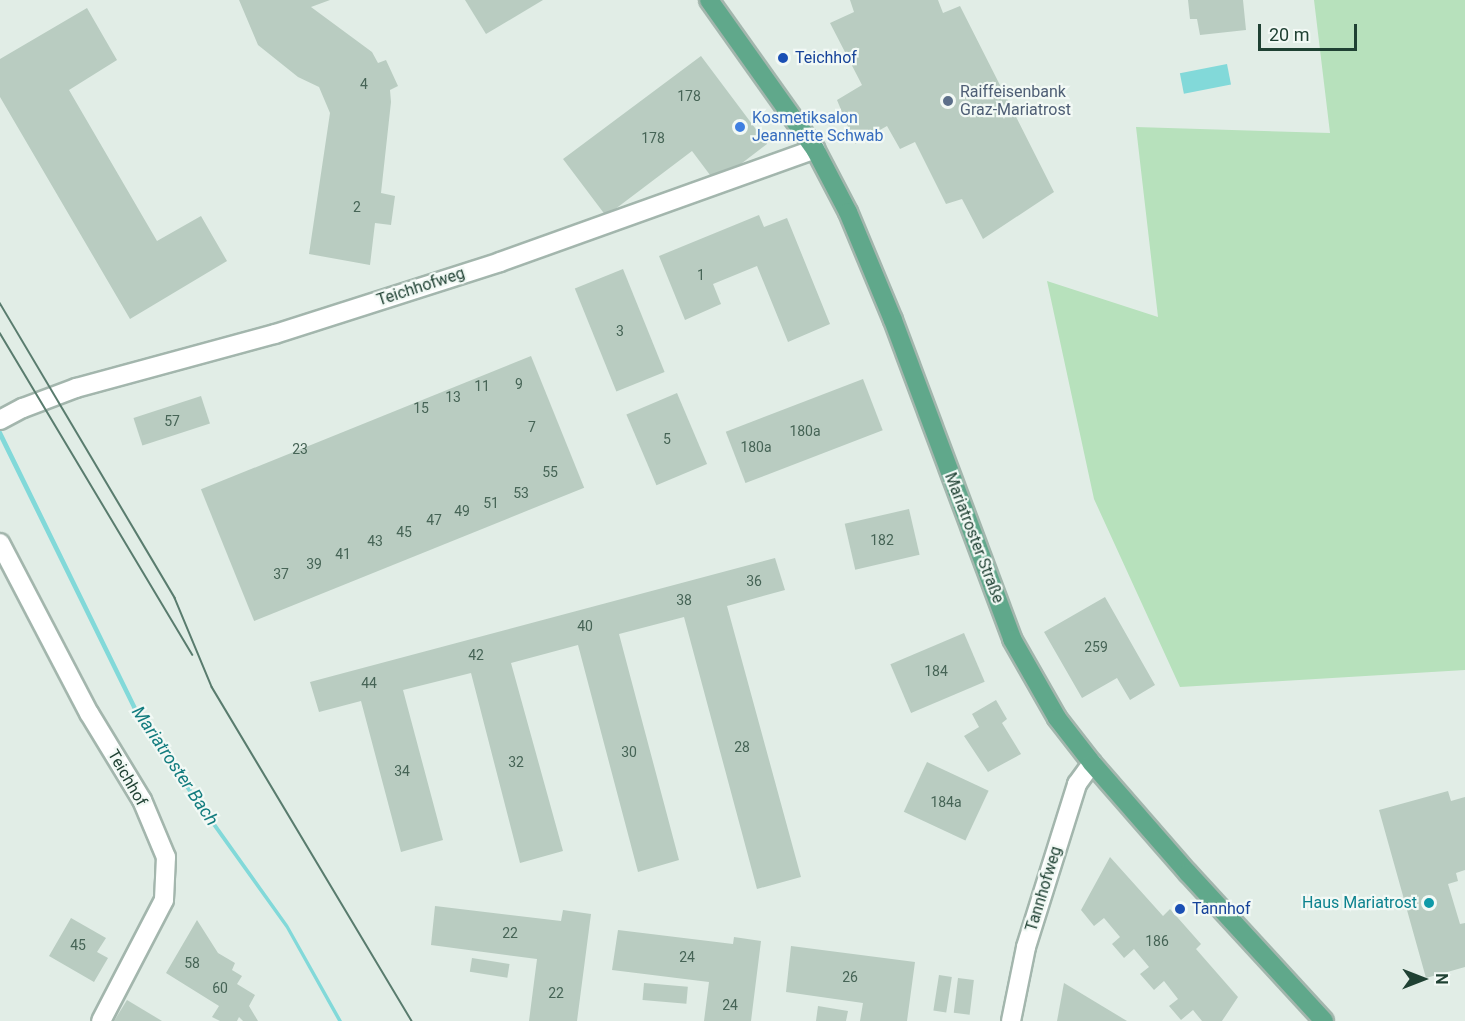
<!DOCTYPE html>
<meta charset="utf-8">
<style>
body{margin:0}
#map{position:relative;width:1465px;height:1021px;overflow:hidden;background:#e1ede6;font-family:Roboto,sans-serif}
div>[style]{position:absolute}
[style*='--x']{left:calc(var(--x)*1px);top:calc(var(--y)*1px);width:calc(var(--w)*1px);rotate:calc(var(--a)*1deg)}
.green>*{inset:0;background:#b7e1bc}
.water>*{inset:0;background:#82d9d9;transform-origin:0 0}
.building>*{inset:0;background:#b9ccc1;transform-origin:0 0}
.roads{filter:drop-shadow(2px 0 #a3b6ad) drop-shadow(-2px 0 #a3b6ad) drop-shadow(0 2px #a3b6ad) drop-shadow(0 -2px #a3b6ad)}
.minor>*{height:18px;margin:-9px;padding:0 9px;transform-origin:9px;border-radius:9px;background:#fff}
.primary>*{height:18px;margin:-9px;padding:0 9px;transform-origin:9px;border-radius:9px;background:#60a88b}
.tram>*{height:1.5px;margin:-0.75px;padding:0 0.75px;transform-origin:0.75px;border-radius:0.75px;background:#597c6e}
.dots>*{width:16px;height:16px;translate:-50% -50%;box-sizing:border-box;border:3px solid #f2f9f5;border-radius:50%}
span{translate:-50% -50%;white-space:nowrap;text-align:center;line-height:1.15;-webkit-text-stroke:4.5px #f2f9f5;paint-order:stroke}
.number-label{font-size:14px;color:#466456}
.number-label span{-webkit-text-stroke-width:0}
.transit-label{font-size:16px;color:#164399}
.left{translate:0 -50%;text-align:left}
.service-label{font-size:16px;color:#4e5e75}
.shop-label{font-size:16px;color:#366cbe}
.street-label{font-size:16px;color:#1f4133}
.culture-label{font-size:16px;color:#0d838f}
.right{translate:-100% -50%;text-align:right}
.water-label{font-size:18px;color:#127c7e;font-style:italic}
.north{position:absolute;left:1393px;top:949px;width:60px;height:60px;-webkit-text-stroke:4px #f2f9f5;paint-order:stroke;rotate:90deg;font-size:16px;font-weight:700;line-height:24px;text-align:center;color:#1f4133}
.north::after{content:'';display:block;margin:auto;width:21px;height:27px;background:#1f4133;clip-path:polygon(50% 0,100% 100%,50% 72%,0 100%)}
.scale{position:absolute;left:1258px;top:24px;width:99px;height:27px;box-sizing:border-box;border:3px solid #1f4133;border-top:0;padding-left:8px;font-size:18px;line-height:21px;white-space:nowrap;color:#1f4133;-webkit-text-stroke:4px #f2f9f5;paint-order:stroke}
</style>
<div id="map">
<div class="green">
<div style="clip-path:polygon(1314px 0,1465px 0,1465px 670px,1180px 687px,1094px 499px,1047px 281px,1158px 317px,1136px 127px,1330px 133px)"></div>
</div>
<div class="water">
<div style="left:1227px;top:64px;width:21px;height:48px;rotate:79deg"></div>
<div style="clip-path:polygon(0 428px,145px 724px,288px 925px,342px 1021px,338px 1021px,286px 928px,141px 726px,0 439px)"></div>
</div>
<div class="building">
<div style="clip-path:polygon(239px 0,330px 0,311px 7px,372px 52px,378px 63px,386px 60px,398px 86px,390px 90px,391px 102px,381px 193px,395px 196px,391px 225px,375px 223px,370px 265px,309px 254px,330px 113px,319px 87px,298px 77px,258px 45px)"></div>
<div style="clip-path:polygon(465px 0,543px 0,486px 34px)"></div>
<div style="clip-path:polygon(850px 0,938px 0,943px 13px,960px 6px,1054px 192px,983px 239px,962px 199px,946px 204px,915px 142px,900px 149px,887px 126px,855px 144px,837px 100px,862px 85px,830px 23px,854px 12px)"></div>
<div style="clip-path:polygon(1188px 0,1243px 0,1246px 30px,1200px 35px,1197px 19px,1190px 19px)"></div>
<div style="clip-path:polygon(87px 8px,117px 60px,69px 90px,157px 241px,201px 216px,227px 261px,130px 319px,0 97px,0 59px)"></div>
<div style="clip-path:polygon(701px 56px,767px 144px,716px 183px,692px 151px,606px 216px,563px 159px)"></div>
<div style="clip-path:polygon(759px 215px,764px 227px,787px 218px,830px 324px,788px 342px,757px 266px,713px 284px,721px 304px,685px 320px,659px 256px)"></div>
<div style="left:623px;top:269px;width:111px;height:52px;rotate:68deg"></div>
<div style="left:531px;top:356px;width:142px;height:356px;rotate:68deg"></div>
<div style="left:863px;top:379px;width:55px;height:147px;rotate:69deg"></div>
<div style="left:677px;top:393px;width:77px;height:55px;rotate:67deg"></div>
<div style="left:201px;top:396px;width:29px;height:71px;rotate:72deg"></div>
<div style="left:909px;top:509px;width:47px;height:66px;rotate:77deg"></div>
<div style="clip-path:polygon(775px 558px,785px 590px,727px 606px,801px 877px,757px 889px,684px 617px,619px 634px,679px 860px,638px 872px,578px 645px,511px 663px,563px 851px,520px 863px,471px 673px,403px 690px,443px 840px,401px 852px,361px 701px,319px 712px,310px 682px)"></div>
<div style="clip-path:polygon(1105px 597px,1155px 685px,1130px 700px,1117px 678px,1082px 698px,1044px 632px)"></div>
<div style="left:964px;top:633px;width:53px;height:80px;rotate:67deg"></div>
<div style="clip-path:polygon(996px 700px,1007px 719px,1002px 723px,1021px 754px,988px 772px,964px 736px,979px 727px,972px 714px)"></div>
<div style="left:927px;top:762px;width:68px;height:55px;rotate:25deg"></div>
<div style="clip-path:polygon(1448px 791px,1451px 801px,1465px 797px,1465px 870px,1456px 873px,1458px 881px,1448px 884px,1460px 924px,1465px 923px,1465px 967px,1426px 978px,1379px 810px)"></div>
<div style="clip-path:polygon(1110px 857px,1163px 916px,1170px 909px,1201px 944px,1196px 949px,1238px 997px,1222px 1021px,1202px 1021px,1193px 1010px,1181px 1020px,1169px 1006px,1178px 999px,1164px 981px,1154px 990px,1140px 974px,1149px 967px,1134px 949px,1124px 958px,1112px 944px,1120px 937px,1104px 918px,1094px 926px,1081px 910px)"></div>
<div style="clip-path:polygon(435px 906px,561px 921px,563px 910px,591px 914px,577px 1021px,529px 1021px,537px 959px,431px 945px)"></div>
<div style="clip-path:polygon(71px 918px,106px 938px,97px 952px,108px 958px,94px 982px,49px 956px)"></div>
<div style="clip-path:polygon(197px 920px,218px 953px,235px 963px,232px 970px,242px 976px,237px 984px,255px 995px,249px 1006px,258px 1021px,243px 1021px,239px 1017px,237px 1021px,220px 1021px,212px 1017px,219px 1006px,166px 973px)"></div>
<div style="clip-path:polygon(618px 930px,733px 944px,734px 937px,761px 941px,751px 1021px,704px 1021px,709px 982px,612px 970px)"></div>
<div style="clip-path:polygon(791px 946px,915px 962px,907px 1021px,860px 1021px,863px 1003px,786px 992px)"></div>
<div style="left:472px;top:958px;width:38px;height:14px;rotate:9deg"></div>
<div style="left:939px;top:975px;width:13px;height:36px;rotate:9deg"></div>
<div style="left:958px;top:978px;width:16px;height:35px;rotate:7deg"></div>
<div style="left:644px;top:983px;width:44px;height:17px;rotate:5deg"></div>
<div style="clip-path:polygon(1064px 983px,1127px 1021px,1057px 1021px)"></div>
<div style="clip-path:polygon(127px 1000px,162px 1021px,114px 1021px)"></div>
<div style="clip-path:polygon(818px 1006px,848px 1011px,846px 1021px,816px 1021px)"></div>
</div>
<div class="roads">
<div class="minor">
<div style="--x:0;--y:420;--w:26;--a:-28"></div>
<div style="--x:23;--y:408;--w:57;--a:-20.7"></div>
<div style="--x:76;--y:388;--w:206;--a:-15.2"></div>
<div style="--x:275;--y:334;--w:236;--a:-17.7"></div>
<div style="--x:500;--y:262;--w:335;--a:-19.7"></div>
<div style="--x:0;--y:543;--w:192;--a:62.4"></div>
<div style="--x:89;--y:713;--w:102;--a:58.7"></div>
<div style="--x:142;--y:800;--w:62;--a:67.2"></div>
<div style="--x:166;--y:857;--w:43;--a:92.7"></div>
<div style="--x:164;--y:900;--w:136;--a:117.5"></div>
<div style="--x:1011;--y:1021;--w:76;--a:-78.5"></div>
<div style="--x:1026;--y:947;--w:171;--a:-72.6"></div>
<div style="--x:1077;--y:784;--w:26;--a:-54"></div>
</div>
<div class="primary">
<div style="--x:709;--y:0;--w:183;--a:54.6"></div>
<div style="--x:815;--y:149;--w:71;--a:62.4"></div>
<div style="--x:848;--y:212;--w:117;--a:67.4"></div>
<div style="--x:893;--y:320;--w:340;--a:69.5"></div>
<div style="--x:1012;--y:639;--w:91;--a:60.3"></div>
<div style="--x:1057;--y:718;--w:57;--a:52.1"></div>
<div style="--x:1092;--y:763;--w:146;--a:48.9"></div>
<div style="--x:1188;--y:873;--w:201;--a:47.4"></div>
</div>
</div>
<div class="tram">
<div style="--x:0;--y:303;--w:343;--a:59.3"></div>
<div style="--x:175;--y:598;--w:96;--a:67.4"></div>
<div style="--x:212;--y:687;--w:389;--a:59.1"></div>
<div style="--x:0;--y:333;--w:375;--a:59.1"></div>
</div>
<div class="dots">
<div style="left:783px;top:58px;background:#1a4fb4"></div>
<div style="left:948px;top:101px;background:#5c6f8a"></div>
<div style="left:740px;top:127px;background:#3f7fe0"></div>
<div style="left:1429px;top:903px;background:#0f9aa8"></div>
<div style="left:1180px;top:909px;background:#1a4fb4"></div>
</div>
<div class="number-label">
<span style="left:364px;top:84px">4</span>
<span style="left:689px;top:96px">178</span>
<span style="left:653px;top:138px">178</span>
<span style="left:357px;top:207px">2</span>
<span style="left:701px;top:275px">1</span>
<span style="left:620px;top:331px">3</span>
<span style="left:519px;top:384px">9</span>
<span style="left:482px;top:386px">11</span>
<span style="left:453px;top:397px">13</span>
<span style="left:421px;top:408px">15</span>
<span style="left:172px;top:421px">57</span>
<span style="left:532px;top:427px">7</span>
<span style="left:805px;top:431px">180a</span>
<span style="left:667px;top:439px">5</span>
<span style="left:756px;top:447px">180a</span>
<span style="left:300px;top:449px">23</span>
<span style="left:550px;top:472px">55</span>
<span style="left:521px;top:493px">53</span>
<span style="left:491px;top:503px">51</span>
<span style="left:462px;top:511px">49</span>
<span style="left:434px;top:520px">47</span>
<span style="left:404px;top:532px">45</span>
<span style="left:882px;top:540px">182</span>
<span style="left:375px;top:541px">43</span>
<span style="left:343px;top:554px">41</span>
<span style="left:314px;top:564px">39</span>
<span style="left:281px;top:574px">37</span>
<span style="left:754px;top:581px">36</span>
<span style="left:684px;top:600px">38</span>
<span style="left:585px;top:626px">40</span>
<span style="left:1096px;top:647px">259</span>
<span style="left:476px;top:655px">42</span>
<span style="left:936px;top:671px">184</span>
<span style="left:369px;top:683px">44</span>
<span style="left:742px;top:747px">28</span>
<span style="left:629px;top:752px">30</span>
<span style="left:516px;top:762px">32</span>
<span style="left:402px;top:771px">34</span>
<span style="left:946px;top:802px">184a</span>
<span style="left:510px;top:933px">22</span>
<span style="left:1157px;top:941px">186</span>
<span style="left:78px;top:945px">45</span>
<span style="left:687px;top:957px">24</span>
<span style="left:192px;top:963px">58</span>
<span style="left:850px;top:977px">26</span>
<span style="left:220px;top:988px">60</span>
<span style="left:556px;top:993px">22</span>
<span style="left:730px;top:1005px">24</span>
</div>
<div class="transit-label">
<span class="left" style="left:795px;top:58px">Teichhof</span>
<span class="left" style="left:1192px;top:909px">Tannhof</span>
</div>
<div class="service-label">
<span class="left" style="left:960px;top:101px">Raiffeisenbank<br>Graz-Mariatrost</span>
</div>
<div class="shop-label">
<span class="left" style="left:752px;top:127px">Kosmetiksalon<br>Jeannette Schwab</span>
</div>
<div class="street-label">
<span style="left:421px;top:287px;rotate:-18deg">Teichhofweg</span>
<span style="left:974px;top:538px;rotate:69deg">Mariatroster Straße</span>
<span style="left:127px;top:778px;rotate:60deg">Teichhof</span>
<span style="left:1044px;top:889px;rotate:-73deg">Tannhofweg</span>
</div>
<div class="culture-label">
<span class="right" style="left:1417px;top:903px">Haus Mariatrost</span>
</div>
<div class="water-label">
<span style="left:175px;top:766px;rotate:56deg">Mariatroster Bach</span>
</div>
<div class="north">N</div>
<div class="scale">20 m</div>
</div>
